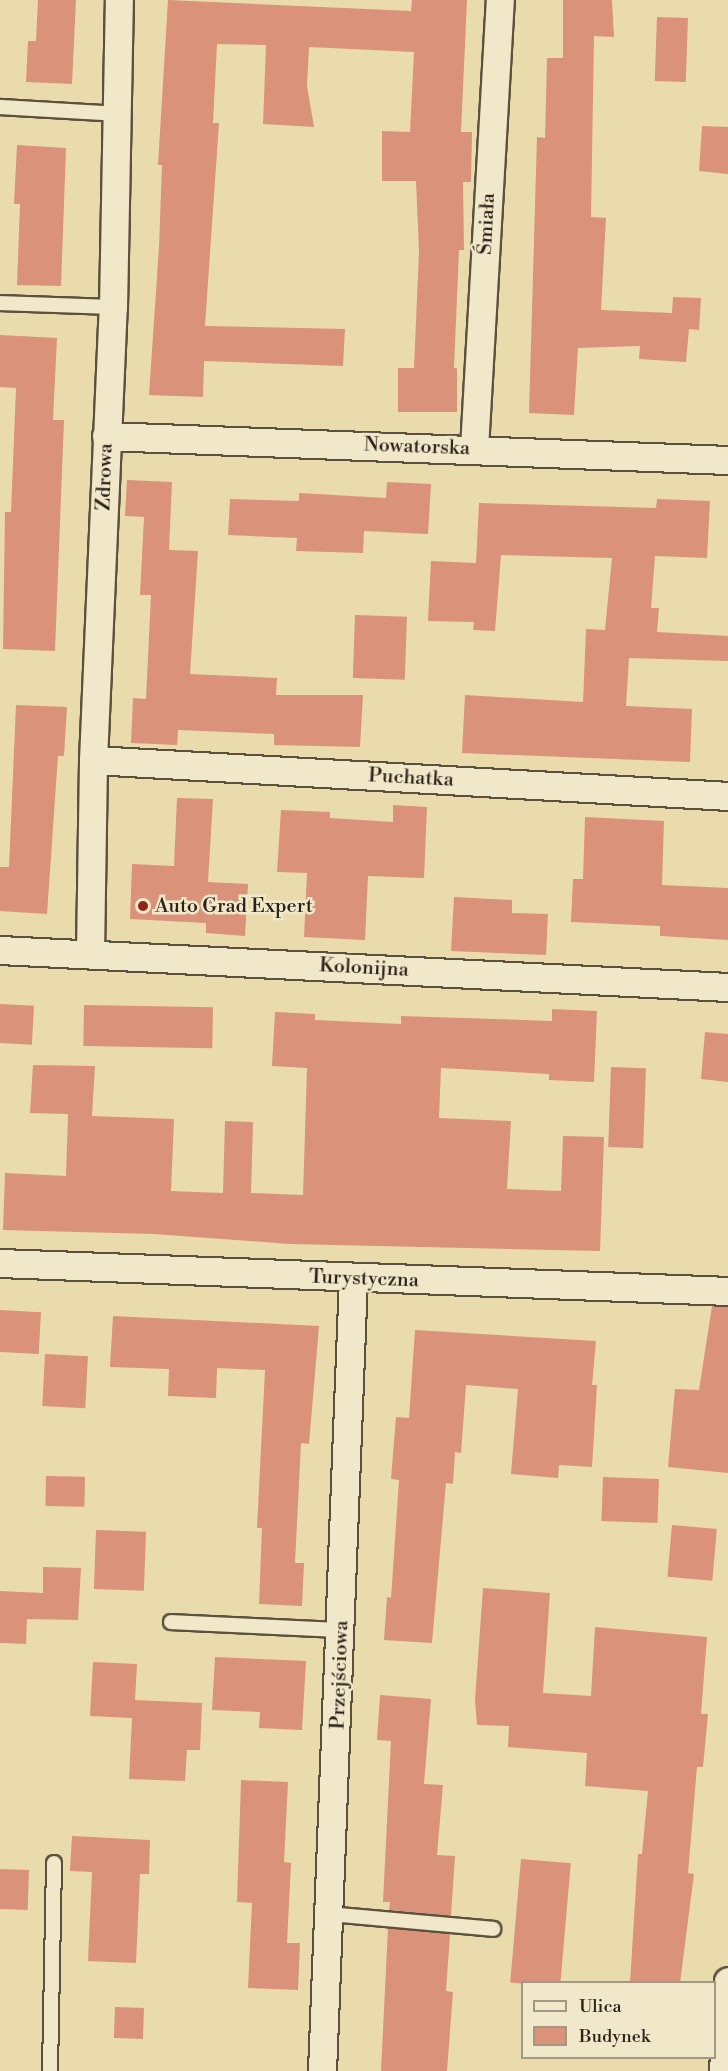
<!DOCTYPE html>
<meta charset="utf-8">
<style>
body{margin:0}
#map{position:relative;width:728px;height:2071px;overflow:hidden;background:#eadbac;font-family:"Libre Bodoni",serif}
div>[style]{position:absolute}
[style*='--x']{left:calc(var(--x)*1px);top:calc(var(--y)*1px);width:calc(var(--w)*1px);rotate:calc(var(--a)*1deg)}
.building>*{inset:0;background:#da927b;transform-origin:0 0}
.roads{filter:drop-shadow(2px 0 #5c503f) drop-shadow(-2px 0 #5c503f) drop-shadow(0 2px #5c503f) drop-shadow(0 -2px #5c503f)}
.service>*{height:14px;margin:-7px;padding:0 7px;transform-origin:7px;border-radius:7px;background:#f1e8c9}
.minor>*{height:27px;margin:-13.5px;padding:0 13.5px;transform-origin:13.5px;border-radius:13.5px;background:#f1e8c9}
.dots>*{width:16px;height:16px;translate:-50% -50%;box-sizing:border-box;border:3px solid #f1e8c9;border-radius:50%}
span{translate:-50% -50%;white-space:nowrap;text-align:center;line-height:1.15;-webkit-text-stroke:5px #f1e8c9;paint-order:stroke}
.street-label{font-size:20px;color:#2c211b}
.poi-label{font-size:20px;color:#2c211b}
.left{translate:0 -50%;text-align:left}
.legend{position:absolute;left:521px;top:1981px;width:195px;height:78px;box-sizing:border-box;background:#f1e8c9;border:2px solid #a29883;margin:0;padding:8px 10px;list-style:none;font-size:18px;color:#2c211b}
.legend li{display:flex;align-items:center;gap:12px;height:30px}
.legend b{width:30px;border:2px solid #a29883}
</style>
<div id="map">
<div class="building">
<div style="clip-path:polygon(38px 0,76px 0,72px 84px,26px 82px,28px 41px,36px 41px)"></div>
<div style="clip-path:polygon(168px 0,411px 11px,412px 0,467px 0,461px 132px,472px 132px,471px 182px,463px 182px,464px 250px,459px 250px,454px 368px,457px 368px,457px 412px,398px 412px,398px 368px,414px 368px,419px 251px,416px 181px,382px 181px,382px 131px,410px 132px,414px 52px,309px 47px,307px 86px,314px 127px,263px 124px,266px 45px,217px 44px,213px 123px,219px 123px,205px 326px,345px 329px,343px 366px,204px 361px,203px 397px,149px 395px,159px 247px,162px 165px,158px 165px)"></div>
<div style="clip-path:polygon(563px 0,612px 0,614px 37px,594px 36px,591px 217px,606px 218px,601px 310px,672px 313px,673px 297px,701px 298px,699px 330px,689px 329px,686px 362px,639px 359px,640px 346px,578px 348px,574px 415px,529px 413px,537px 137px,545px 138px,547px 58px,563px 58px)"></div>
<div style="left:657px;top:17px;width:31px;height:64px;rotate:2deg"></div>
<div style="clip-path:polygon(702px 126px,728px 127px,728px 174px,699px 171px)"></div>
<div style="clip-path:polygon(17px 145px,66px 148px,61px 286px,17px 285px,20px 204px,14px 204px)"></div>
<div style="clip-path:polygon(0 335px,57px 338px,53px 420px,64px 420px,55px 651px,3px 649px,5px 512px,11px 512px,16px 388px,0 387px)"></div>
<div style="clip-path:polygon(127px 480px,172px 482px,169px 550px,198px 551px,190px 674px,277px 678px,276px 695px,363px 695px,360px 747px,274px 745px,274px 734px,178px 730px,177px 745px,131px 743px,133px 698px,146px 699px,151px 595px,140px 595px,144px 517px,125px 516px)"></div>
<div style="clip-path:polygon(387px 482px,431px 484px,428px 534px,364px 531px,363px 553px,296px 551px,297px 538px,228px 535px,230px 499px,299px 501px,299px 493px,386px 498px)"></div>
<div style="clip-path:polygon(657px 499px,710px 501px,707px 558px,655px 556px,651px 608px,659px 608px,657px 632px,728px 636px,728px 661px,629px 658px,626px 706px,692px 709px,690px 762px,462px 753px,465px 695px,583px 702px,586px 629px,605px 630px,612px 558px,501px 555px,495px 631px,473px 630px,474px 622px,428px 621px,431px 561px,476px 563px,479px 503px,656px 508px)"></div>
<div style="left:355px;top:615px;width:52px;height:63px;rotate:2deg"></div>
<div style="clip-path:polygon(16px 705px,67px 707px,64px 756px,58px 756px,47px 914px,0 911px,0 867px,9px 867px)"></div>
<div style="clip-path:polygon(177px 798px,213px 799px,208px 882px,248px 884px,245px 936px,206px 933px,206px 923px,130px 919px,132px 864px,174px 866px)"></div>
<div style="clip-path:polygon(393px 805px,427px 807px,424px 878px,368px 876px,365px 940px,304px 937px,307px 873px,277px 872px,281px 810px,330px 812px,330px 818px,393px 822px)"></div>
<div style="clip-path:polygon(585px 817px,664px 821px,662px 885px,728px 888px,728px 940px,660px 936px,660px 926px,571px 922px,573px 879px,583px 879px)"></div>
<div style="clip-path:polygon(454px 897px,512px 900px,512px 913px,548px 914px,546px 955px,451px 951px)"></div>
<div style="left:0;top:1004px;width:34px;height:39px;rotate:3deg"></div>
<div style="left:84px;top:1005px;width:129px;height:41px;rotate:1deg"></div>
<div style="clip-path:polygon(552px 1009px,597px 1011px,594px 1082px,549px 1080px,549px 1074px,441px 1068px,439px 1118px,511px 1121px,507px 1189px,561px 1191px,563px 1136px,604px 1137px,600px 1251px,290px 1244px,154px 1234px,3px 1230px,5px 1173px,66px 1176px,68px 1114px,30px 1113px,33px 1065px,95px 1066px,92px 1116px,174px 1119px,171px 1191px,223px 1193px,225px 1121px,253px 1122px,251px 1193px,303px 1195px,307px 1068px,272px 1066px,275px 1012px,315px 1014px,315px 1020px,401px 1024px,401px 1016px,552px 1021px)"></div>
<div style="clip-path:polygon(705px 1032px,728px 1034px,728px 1082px,701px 1079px)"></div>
<div style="left:611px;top:1067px;width:35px;height:80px;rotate:2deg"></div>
<div style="clip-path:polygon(712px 1306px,728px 1307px,728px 1473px,668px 1467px,675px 1389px,699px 1390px)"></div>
<div style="left:0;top:1310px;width:41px;height:42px;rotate:3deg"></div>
<div style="clip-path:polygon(113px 1316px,319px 1326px,309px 1444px,301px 1443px,295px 1563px,304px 1563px,302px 1606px,259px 1604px,262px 1528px,257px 1528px,265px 1370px,217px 1368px,216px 1398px,168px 1396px,169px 1369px,110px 1367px)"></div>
<div style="clip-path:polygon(415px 1330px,596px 1341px,592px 1385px,597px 1385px,592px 1467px,559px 1465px,558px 1478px,511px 1474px,518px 1389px,466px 1385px,461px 1453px,455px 1452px,453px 1484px,446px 1483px,432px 1643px,384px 1640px,387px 1597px,391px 1598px,399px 1480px,391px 1479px,396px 1417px,409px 1418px)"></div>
<div style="left:45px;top:1354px;width:43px;height:52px;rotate:3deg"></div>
<div style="left:46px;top:1476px;width:39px;height:30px;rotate:1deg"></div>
<div style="left:603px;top:1477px;width:56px;height:44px;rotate:2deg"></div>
<div style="left:672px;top:1525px;width:45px;height:52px;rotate:5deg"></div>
<div style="left:96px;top:1530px;width:50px;height:59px;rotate:2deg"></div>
<div style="clip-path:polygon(43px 1567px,81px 1568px,78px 1620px,27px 1619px,26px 1644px,0 1643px,0 1591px,43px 1593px)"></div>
<div style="clip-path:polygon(483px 1588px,550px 1593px,543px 1693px,591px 1696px,595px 1627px,707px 1637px,701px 1714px,708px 1714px,703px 1767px,697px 1767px,688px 1873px,694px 1874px,680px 1983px,630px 1983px,638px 1854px,642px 1854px,648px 1791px,585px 1786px,587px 1753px,508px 1747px,509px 1726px,477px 1725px,475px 1700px)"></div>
<div style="clip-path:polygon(215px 1657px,306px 1661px,302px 1730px,259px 1728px,260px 1712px,212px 1710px)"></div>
<div style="clip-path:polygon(93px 1662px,137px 1664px,135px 1700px,202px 1703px,200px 1750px,187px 1750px,185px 1781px,129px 1779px,132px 1718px,90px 1716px)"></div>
<div style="clip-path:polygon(380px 1695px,431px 1699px,424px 1784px,443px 1785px,437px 1855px,455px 1856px,451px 1916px,389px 1910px,390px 1902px,383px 1902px,391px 1741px,377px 1740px)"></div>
<div style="clip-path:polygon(241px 1780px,288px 1782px,284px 1862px,291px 1863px,287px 1943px,300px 1943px,298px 1990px,248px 1988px,252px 1903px,237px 1902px)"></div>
<div style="clip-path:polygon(72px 1836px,150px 1840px,149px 1874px,140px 1874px,136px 1963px,88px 1961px,92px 1872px,70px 1871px)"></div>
<div style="left:521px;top:1859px;width:50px;height:124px;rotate:5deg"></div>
<div style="left:0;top:1869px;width:29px;height:40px;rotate:2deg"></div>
<div style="clip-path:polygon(388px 1928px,450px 1934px,446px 1991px,453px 1992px,447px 2071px,381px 2071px)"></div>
<div style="left:115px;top:2007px;width:29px;height:31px;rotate:2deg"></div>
</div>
<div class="roads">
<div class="service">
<div style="--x:0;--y:107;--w:117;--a:3.4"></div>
<div style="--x:0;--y:303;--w:113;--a:2"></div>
<div style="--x:171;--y:1622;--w:171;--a:2.7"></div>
<div style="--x:329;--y:1914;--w:165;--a:5.2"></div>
<div style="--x:50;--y:2071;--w:208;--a:-88.9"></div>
</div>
<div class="minor">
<div style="--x:106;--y:436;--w:622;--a:2.21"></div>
<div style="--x:474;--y:448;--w:449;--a:-86.7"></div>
<div style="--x:93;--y:760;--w:636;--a:3.24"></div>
<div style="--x:0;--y:950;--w:729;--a:2.91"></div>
<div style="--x:90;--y:953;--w:193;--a:-89.1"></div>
<div style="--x:93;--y:760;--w:453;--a:-87.5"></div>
<div style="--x:113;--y:307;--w:307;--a:-88.9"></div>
<div style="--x:0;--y:1263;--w:729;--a:2.2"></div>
<div style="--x:322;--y:2071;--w:794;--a:-87.76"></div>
<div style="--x:723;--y:2071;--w:90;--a:-86.8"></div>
</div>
</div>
<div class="dots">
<div style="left:143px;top:906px;background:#8f2418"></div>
</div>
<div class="street-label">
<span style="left:487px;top:224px;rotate:-87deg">Śmiała</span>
<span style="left:417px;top:447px;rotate:2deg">Nowatorska</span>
<span style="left:105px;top:477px;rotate:-88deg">Zdrowa</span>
<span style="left:411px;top:778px;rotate:3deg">Puchatka</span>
<span style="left:364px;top:968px;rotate:3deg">Kolonijna</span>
<span style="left:364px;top:1279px;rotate:2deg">Turystyczna</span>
<span style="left:340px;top:1675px;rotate:-88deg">Przejściowa</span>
</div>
<div class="poi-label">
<span class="left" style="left:155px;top:906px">Auto Grad Expert</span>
</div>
<ul class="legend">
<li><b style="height:8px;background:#f1e8c9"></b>Ulica</li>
<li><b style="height:16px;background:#da927b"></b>Budynek</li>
</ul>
</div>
